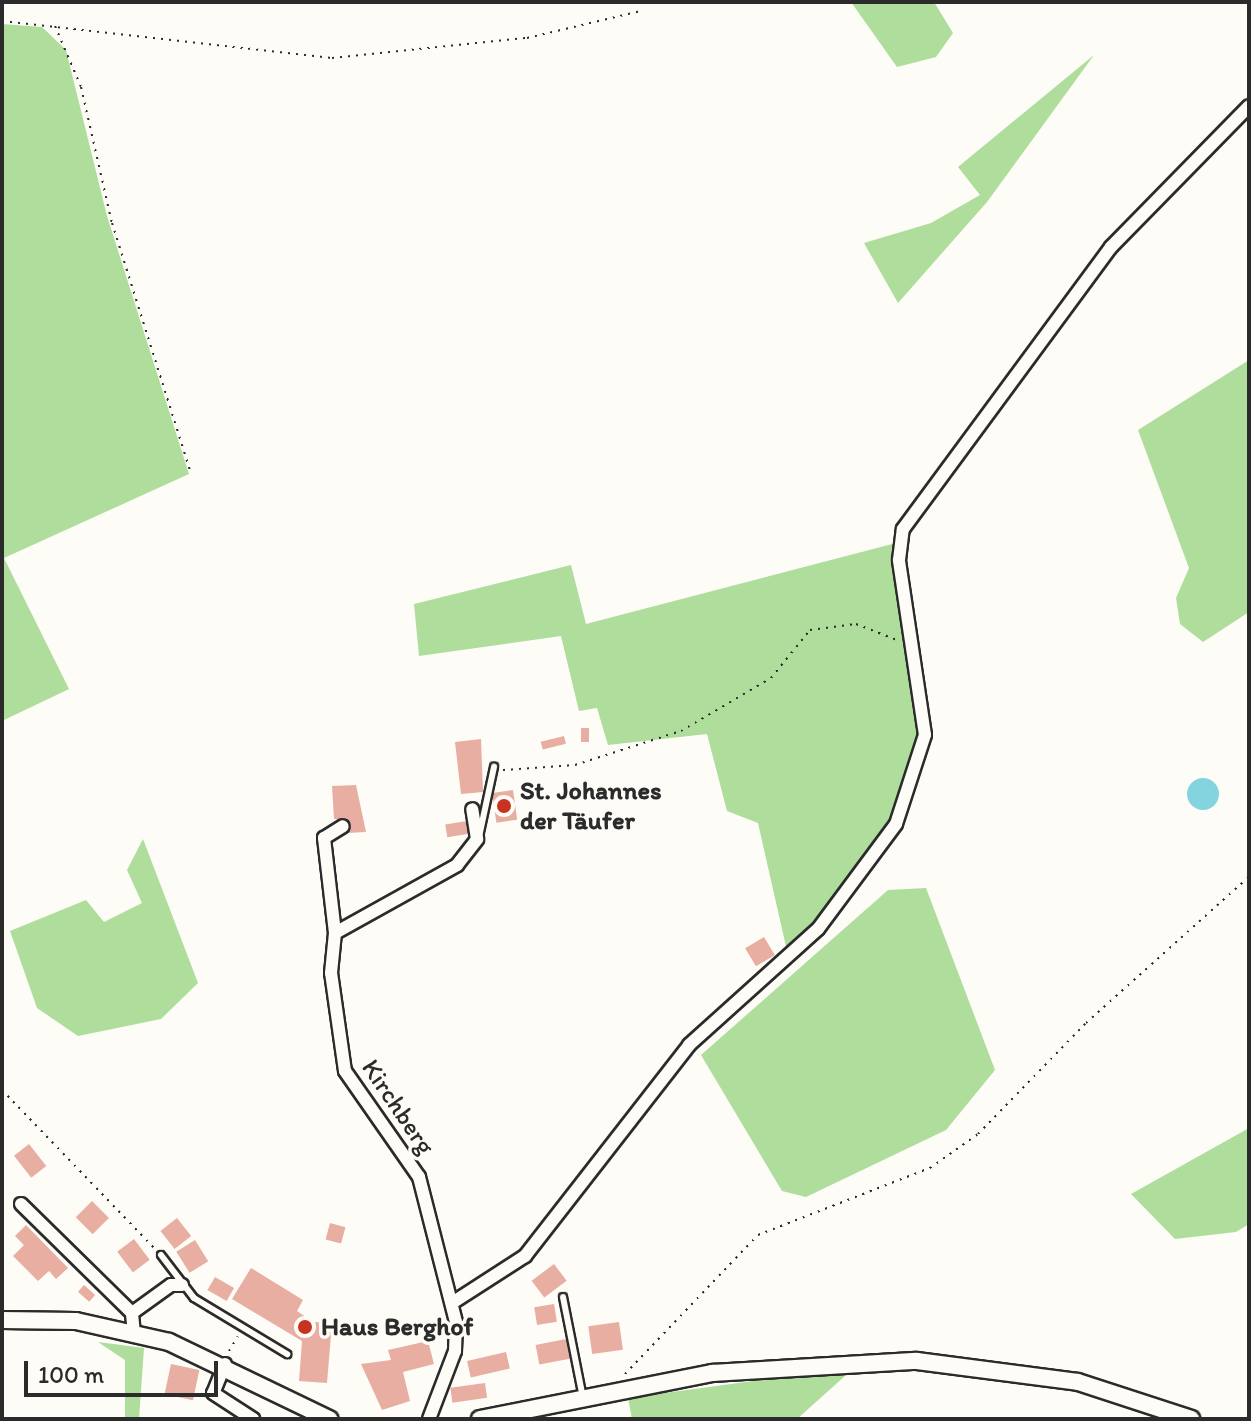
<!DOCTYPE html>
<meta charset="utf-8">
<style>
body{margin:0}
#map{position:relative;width:1251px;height:1421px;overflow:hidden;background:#fdfcf7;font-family:Itim,sans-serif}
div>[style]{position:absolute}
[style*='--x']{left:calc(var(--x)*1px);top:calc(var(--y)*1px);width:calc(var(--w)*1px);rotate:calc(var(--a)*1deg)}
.green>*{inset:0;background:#afdd9c}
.water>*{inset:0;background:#84d4df}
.round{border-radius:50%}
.building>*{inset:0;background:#e7aea1;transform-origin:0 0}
.path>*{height:2px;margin-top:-1px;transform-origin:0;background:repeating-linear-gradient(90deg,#2b2b2b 0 2px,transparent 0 8px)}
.roads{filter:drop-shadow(2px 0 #2b2b2b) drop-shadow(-2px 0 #2b2b2b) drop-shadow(0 2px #2b2b2b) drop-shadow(0 -2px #2b2b2b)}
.service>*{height:6px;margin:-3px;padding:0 3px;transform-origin:3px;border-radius:3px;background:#fdfcf7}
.minor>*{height:12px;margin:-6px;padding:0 6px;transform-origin:6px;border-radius:6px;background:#fdfcf7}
.tertiary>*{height:16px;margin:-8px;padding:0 8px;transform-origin:8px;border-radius:8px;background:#fdfcf7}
.dots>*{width:22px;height:22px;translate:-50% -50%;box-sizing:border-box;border:4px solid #fdfcf7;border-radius:50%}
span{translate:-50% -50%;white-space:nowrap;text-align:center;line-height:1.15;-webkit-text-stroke:7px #fdfcf7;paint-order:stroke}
.poi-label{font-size:26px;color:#2b2b2b;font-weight:700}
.left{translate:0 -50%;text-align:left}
.street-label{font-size:26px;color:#2b2b2b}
.frame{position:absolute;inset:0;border:4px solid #2b2b2b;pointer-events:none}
.scale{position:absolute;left:24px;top:1361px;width:194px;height:36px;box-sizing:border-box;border:4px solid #2b2b2b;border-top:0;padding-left:10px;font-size:24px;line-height:28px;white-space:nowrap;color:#2b2b2b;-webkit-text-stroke:6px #fdfcf7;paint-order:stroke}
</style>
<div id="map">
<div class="green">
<div style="clip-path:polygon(851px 2px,934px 2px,953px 33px,936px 57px,897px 67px)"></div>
<div style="clip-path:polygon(2px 24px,42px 27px,66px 50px,107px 216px,189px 474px,4px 558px,69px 689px,2px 721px)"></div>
<div style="clip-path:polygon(1094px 55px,987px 202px,898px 303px,864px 243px,931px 223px,980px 195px,958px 167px)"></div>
<div style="clip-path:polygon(1249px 360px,1249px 612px,1203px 642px,1180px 624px,1176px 598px,1189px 568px,1138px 430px)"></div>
<div style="clip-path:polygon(896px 543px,923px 735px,893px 822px,816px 927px,787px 951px,758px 823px,727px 811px,707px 734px,608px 745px,597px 708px,579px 711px,561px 636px,419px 656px,414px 604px,571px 565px,586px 624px)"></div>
<div style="clip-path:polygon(143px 839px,198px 983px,161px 1019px,78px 1036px,37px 1008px,10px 931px,86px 900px,104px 922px,142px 903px,127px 870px)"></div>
<div style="clip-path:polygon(926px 888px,995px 1070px,946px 1130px,806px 1197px,782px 1191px,701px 1055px,888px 890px)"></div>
<div style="clip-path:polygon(1249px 1128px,1249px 1224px,1236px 1232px,1175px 1239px,1131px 1194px)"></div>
<div style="clip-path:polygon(98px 1342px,144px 1348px,139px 1419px,125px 1419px,125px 1360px)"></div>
<div style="clip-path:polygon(855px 1367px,797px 1419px,632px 1419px,628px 1398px)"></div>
</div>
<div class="water">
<div class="round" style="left:1187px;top:778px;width:32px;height:32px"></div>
</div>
<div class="building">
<div style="left:581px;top:728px;width:8px;height:14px"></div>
<div style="left:564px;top:736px;width:8px;height:24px;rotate:76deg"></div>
<div style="clip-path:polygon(481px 739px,483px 792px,461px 794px,455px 742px)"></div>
<div style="clip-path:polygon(356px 785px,366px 832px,347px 833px,346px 819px,334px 819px,332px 786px)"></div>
<div style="left:513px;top:790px;width:30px;height:21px;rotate:82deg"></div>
<div style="left:467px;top:821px;width:13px;height:22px;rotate:81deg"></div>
<div style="left:764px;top:937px;width:21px;height:22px;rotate:59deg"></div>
<div style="left:29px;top:1144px;width:28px;height:19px;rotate:52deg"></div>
<div style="left:92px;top:1201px;width:24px;height:23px;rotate:45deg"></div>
<div style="left:177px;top:1218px;width:23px;height:21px;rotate:52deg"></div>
<div style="left:330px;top:1223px;width:16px;height:17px;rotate:15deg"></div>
<div style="clip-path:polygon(26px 1225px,68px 1268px,56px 1279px,49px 1271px,38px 1281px,13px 1256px,24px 1245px,15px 1236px)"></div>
<div style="left:134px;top:1239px;width:26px;height:21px;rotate:53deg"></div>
<div style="left:195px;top:1240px;width:25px;height:22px;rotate:58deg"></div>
<div style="left:554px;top:1264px;width:21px;height:28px;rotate:53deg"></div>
<div style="clip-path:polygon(251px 1268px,303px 1300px,297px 1311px,313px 1322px,332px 1323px,327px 1383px,299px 1381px,302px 1341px,232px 1299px)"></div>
<div style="left:215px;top:1277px;width:22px;height:15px;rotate:30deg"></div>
<div style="left:84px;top:1285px;width:15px;height:9px;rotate:42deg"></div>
<div style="left:554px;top:1304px;width:18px;height:20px;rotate:81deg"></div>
<div style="left:619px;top:1322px;width:28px;height:31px;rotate:82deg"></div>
<div style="left:566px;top:1339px;width:20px;height:31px;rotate:79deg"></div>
<div style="clip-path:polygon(428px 1341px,434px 1364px,403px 1372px,410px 1401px,382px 1410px,361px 1364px,391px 1360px,388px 1350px)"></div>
<div style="left:506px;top:1352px;width:17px;height:40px;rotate:77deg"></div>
<div style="left:171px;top:1364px;width:29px;height:31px;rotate:12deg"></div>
<div style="left:485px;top:1383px;width:15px;height:35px;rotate:82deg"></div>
</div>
<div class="path">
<div style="--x:2;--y:21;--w:332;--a:6.4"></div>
<div style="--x:332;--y:58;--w:196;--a:-5.9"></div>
<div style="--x:527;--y:38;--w:117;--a:-13.3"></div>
<div style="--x:55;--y:26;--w:66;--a:66.9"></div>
<div style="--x:81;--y:87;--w:139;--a:77.2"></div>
<div style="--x:112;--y:223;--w:262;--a:72.5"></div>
<div style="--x:503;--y:770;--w:72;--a:-4"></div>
<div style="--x:575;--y:765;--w:111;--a:-17.8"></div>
<div style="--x:681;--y:731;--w:104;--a:-30.5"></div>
<div style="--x:771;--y:678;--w:62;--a:-50.9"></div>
<div style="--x:810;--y:630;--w:46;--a:-7.4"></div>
<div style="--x:856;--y:624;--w:44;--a:21.3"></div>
<div style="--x:2;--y:1090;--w:219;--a:46.1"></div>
<div style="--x:229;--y:1351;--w:17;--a:-59"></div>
<div style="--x:625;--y:1374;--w:192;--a:-46.3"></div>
<div style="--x:758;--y:1235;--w:185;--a:-21.3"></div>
<div style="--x:930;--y:1168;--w:59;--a:-35.3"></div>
<div style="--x:978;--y:1134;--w:155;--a:-45.8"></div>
<div style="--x:1086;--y:1023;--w:219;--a:-41.9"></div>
</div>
<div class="roads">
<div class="service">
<div style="--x:479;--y:837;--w:72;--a:-77.9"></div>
<div style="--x:161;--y:1255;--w:54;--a:52.5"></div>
<div style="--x:194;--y:1298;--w:109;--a:31.1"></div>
<div style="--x:563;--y:1297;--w:103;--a:78.8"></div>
</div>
<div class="minor">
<div style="--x:335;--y:933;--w:96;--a:-96.6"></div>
<div style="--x:324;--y:838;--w:22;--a:-32"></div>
<div style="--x:21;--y:1204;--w:156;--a:44.5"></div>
<div style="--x:452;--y:1303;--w:87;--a:-32.8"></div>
<div style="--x:525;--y:1256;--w:267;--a:-52.1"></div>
<div style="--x:689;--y:1045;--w:173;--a:-42"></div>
<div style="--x:818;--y:929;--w:131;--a:-53.4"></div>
<div style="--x:896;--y:824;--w:94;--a:-72"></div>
<div style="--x:925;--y:735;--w:177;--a:-98.5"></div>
<div style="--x:899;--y:560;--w:31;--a:-83"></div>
<div style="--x:903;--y:529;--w:350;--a:-53.6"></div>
<div style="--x:1111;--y:247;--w:197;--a:-45.6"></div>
<div style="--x:134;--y:1333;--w:20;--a:-96"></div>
<div style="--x:132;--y:1313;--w:48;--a:-35.7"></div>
<div style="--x:171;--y:1285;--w:11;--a:0"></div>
<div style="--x:225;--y:1364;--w:31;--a:112"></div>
<div style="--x:213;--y:1393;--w:48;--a:33"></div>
<div style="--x:429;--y:1419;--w:73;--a:-69.1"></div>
<div style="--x:455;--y:1351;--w:29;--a:-88"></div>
<div style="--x:456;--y:1322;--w:150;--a:-104.3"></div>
<div style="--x:419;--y:1177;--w:129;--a:-124.9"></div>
<div style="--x:345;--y:1071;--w:99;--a:-98.1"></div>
<div style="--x:331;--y:973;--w:40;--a:-84.3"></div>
<div style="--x:335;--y:933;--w:140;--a:-29.1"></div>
<div style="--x:457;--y:865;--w:33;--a:-52"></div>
<div style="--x:477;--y:839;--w:30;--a:-99"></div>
</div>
<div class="tertiary">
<div style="--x:2;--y:1320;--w:74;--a:0.8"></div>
<div style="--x:76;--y:1321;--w:95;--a:12.7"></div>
<div style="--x:169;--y:1342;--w:178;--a:25.7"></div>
<div style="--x:480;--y:1419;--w:237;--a:-11.2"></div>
<div style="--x:712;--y:1373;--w:205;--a:-3.4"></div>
<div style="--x:917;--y:1361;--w:162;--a:7.4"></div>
<div style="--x:1078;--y:1382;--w:119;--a:18.1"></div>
</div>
</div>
<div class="dots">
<div style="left:504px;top:806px;background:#c8321e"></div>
<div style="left:305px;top:1327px;background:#c8321e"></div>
</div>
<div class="poi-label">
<span class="left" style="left:520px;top:806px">St. Johannes<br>der Täufer</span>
<span class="left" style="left:321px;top:1327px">Haus Berghof</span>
</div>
<div class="street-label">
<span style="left:398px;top:1107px;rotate:56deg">Kirchberg</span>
</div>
<div class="frame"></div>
<div class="scale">100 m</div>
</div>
